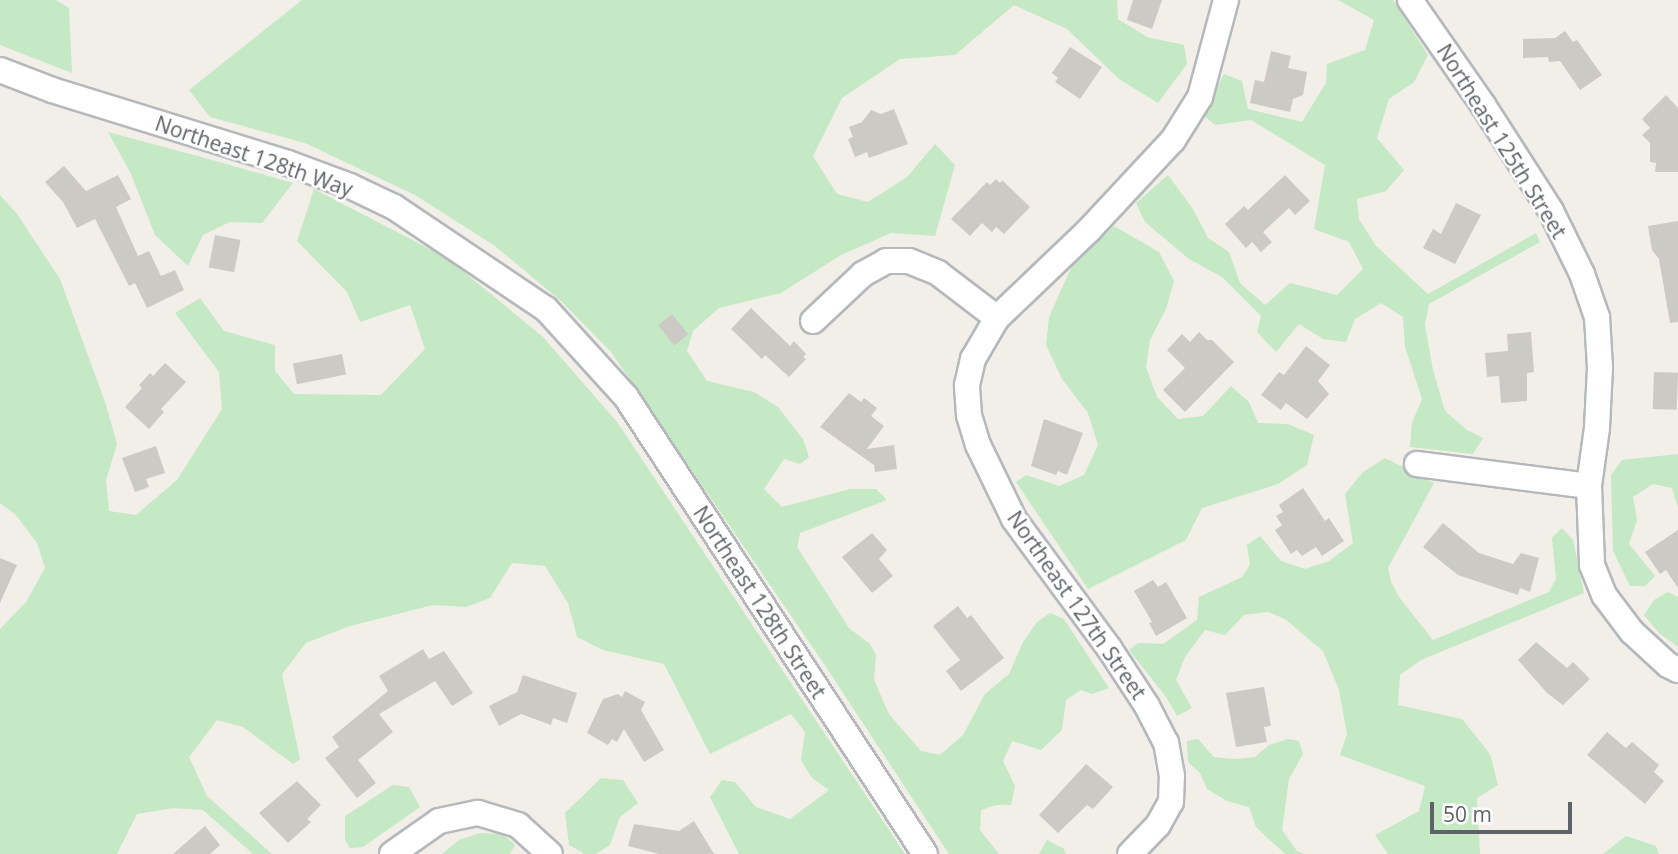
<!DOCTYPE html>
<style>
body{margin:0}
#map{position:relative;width:1678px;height:854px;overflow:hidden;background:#f1efe8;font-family:"Open Sans",sans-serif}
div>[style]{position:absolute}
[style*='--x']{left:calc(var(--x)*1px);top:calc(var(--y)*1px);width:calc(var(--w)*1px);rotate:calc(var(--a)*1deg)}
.green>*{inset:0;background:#c5e8c5}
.building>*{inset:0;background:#cccac5;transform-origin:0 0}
.roads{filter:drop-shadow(2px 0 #b5b8bc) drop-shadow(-2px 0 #b5b8bc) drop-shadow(0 2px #b5b8bc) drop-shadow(0 -2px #b5b8bc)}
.minor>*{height:24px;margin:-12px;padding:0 12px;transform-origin:12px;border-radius:12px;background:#fff}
span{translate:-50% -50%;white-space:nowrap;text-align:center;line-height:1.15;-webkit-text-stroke:5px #fff;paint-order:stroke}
.street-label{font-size:21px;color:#5f6368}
.scale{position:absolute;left:1430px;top:802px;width:142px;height:32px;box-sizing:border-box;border:4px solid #5f6368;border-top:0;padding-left:9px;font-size:21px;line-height:24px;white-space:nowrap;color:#5f6368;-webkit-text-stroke:5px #fff;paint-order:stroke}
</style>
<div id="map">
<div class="green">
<div style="clip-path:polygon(0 0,56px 0,69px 8px,72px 73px,0 45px)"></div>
<div style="clip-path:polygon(302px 0,1117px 0,1118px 19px,1147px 37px,1184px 45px,1187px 64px,1158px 103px,1119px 79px,1067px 29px,1014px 5px,955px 55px,900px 59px,842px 98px,813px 156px,837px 194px,868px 202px,907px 177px,935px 144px,955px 165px,935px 236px,891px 233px,841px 255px,781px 293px,719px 308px,693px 331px,687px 351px,707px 381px,754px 392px,778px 407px,803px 439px,809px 457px,800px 464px,784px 459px,764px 489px,782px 507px,850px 489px,876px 489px,887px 500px,800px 533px,797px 547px,849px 628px,870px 644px,876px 655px,874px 680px,889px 714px,921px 751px,940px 755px,963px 735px,985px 694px,1009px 674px,1023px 642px,1037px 622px,1050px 613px,1064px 619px,1109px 688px,1092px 694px,1081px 690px,1066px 700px,1062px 730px,1041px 750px,1012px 741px,1003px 761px,1015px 786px,1011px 805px,996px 805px,981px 810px,980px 830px,999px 854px,949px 854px,822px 661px,611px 352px,561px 301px,495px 246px,415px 195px,305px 143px,210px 117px,189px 90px)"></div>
<div style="clip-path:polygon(1338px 0,1393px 0,1428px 55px,1414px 82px,1389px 99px,1377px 138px,1404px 170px,1386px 191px,1357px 199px,1359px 219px,1376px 246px,1428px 294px,1536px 233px,1540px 242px,1429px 304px,1425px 325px,1433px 370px,1445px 411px,1467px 430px,1483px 438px,1473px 454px,1410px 447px,1412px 423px,1422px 399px,1405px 347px,1403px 317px,1381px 303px,1355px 319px,1346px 342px,1323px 339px,1299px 324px,1276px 352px,1257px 332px,1261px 316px,1222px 277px,1189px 259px,1145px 222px,1136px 203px,1168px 175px,1193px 209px,1208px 238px,1229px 252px,1240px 283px,1265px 305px,1290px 283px,1337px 295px,1363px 269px,1349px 242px,1314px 229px,1325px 165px,1251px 120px,1215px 125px,1203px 115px,1224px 74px,1242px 81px,1248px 109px,1302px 122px,1326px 83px,1327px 64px,1365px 50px,1374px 20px)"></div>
<div style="clip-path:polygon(108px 132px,216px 161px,293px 183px,262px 223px,230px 222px,203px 235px,188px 266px,155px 235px,131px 174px)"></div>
<div style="clip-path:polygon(314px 189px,447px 258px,543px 337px,617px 422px,905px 854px,739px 854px,710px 797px,722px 780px,735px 782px,756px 807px,790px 819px,829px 790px,812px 778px,801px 760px,805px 732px,791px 714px,710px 754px,664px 664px,603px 650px,577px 637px,568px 603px,545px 566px,512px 563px,490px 598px,466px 607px,433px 605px,350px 626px,306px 643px,282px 674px,300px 759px,293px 764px,243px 727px,217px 720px,189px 757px,207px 796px,272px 854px,253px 854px,203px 810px,173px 808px,137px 814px,117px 854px,0 854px,0 629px,26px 602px,45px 568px,37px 543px,15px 514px,0 503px,0 195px,17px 214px,60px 279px,105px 402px,117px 444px,106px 480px,109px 511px,136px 515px,177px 480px,222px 409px,219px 372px,175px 313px,200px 298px,224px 331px,275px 345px,275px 371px,294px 394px,381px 395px,425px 349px,410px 305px,360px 322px,347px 292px,297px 241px)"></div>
<div style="clip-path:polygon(1114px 226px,1159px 252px,1174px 281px,1166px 309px,1150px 340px,1146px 367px,1157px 397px,1178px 419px,1203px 416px,1231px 386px,1249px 402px,1258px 423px,1288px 424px,1314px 435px,1307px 465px,1278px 484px,1202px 508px,1186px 540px,1088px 589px,1016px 482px,1026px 475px,1059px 486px,1084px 475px,1098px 445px,1088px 413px,1062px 379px,1046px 345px,1049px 317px,1072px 266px)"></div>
<div style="clip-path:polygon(1678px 454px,1678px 508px,1672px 488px,1653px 484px,1633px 497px,1637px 520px,1629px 544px,1655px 576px,1645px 586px,1630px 586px,1613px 551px,1611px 475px,1622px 460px)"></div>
<div style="clip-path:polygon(1385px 458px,1434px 483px,1388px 568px,1391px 582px,1399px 597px,1433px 640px,1549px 592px,1556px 579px,1552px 538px,1562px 528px,1573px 540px,1584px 593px,1421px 660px,1400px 675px,1398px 705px,1462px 719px,1490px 754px,1498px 785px,1477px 798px,1480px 854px,1388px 854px,1375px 835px,1419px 811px,1425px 786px,1340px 755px,1347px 734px,1339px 690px,1323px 651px,1285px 619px,1268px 612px,1244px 615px,1225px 635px,1205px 630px,1185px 657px,1176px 680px,1192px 708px,1177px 716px,1166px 697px,1129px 650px,1138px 643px,1163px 644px,1197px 620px,1199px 597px,1242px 577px,1250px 565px,1247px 545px,1260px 536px,1281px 561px,1305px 569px,1329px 561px,1353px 543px,1345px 494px,1363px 472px)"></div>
<div style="clip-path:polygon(1668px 592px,1678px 597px,1678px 647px,1659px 633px,1644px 615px,1654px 600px)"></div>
<div style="clip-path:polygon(1198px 739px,1214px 757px,1234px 759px,1255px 757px,1269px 745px,1288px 739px,1299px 741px,1303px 754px,1289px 779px,1282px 830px,1297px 851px,1305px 854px,1285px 854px,1256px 827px,1249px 807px,1227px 801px,1207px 789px,1200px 773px,1188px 762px,1187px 741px)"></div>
<div style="clip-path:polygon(601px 778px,623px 780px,638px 803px,620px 817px,610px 845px,596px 854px,585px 854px,569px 845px,565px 813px)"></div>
<div style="clip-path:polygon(393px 785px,409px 787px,420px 807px,363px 847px,350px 848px,345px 840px,345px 816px)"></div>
<div style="clip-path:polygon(480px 833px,503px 834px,515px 845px,510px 854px,442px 854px,459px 840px)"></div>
<div style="clip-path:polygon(1626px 836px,1656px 846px,1659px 854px,1603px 854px)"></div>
<div style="clip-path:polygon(1047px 840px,1064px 849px,1066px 854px,1039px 854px)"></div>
</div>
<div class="building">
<div style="clip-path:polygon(1133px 0,1162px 0,1152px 29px,1127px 20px)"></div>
<div style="clip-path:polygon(1565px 31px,1573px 42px,1577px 40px,1602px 75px,1580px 90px,1560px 61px,1549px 62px,1548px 57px,1523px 58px,1523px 39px,1555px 38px)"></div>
<div style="clip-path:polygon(1070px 47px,1102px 67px,1080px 99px,1055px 82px,1058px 78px,1052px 73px)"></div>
<div style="clip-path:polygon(1271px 51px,1291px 56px,1288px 68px,1307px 72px,1303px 95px,1293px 99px,1290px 112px,1250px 103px,1255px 80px,1264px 82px)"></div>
<div style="clip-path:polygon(1666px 95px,1678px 108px,1678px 172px,1655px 172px,1656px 163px,1650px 162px,1650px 143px,1642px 135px,1650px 128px,1642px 119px)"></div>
<div style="clip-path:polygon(894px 109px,908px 144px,869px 158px,867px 152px,855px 157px,848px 139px,853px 137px,849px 127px,862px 122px,871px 110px,881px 114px)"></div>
<div style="clip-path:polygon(64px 166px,86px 191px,118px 175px,131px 199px,116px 207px,138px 256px,149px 251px,161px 276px,175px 270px,184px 290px,147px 308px,135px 283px,129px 286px,95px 219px,77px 228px,63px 202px,45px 182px)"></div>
<div style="clip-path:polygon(1285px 175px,1310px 201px,1295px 215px,1289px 208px,1263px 232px,1272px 242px,1261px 252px,1252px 242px,1246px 248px,1225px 224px,1244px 206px,1248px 210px)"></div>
<div style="clip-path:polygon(996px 179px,1000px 183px,1002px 180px,1030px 207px,1004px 234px,996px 227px,992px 232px,982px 223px,970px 236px,951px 219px,987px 182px,990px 185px)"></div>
<div style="clip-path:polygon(1456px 203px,1481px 215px,1455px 264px,1423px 248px,1433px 229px,1441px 234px)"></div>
<div style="clip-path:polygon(1678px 221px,1678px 322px,1670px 323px,1659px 259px,1652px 250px,1648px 226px)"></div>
<div style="left:215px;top:235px;width:26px;height:33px;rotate:11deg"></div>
<div style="clip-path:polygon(751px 308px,790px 346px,794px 341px,806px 354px,803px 357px,806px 359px,789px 377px,765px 355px,762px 359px,731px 329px)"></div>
<div style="left:672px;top:314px;width:26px;height:18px;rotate:51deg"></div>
<div style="clip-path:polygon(1199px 332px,1207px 340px,1212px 340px,1234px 362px,1185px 412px,1163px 390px,1185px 368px,1167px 350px,1182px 334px,1190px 342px)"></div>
<div style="clip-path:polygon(1531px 332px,1534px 372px,1527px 373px,1527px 401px,1501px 403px,1499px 376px,1487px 377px,1485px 353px,1508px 351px,1507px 334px)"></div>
<div style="clip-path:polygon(1306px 346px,1330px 365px,1318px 381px,1329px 394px,1307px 419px,1286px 403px,1281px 410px,1261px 395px,1279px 372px,1284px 375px)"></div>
<div style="left:342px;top:354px;width:21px;height:50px;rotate:79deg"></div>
<div style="clip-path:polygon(165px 363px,186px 382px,161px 409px,164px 412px,149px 429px,125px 407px,142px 388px,139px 385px,150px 373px,153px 376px)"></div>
<div style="left:1654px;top:372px;width:24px;height:37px;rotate:2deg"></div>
<div style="clip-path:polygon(849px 393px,861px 402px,864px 398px,877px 408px,871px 416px,884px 426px,867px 449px,894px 445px,897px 469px,875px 472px,874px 465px,820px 427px)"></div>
<div style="clip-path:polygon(1044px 419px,1083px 433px,1067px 475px,1058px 471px,1056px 475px,1031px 466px)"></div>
<div style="clip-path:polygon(156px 446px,165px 473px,146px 479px,149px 487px,135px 492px,122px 458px)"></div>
<div style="clip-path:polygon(1303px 488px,1325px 521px,1329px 518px,1344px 541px,1322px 556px,1316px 547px,1302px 556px,1297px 550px,1291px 554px,1275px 530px,1282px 525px,1276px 516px,1283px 512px,1279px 505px)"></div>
<div style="clip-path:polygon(1443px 523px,1479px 553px,1513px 564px,1521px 553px,1539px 558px,1530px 592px,1520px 588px,1518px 595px,1458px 575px,1423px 547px)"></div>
<div style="clip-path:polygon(1678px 530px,1678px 588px,1666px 570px,1660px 574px,1645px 552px)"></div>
<div style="clip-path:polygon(872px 533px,887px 550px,879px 559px,893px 576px,872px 593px,842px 557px)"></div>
<div style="clip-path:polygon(0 558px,17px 565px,0 603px)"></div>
<div style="clip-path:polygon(1153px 580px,1158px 587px,1166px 582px,1187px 618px,1156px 636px,1149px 623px,1152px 622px,1134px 591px)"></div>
<div style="clip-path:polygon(958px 606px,967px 618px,971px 615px,1004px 658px,961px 691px,946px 671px,960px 660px,933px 626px)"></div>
<div style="clip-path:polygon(1536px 642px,1567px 668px,1573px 662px,1590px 679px,1563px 705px,1547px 693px,1518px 660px)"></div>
<div style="clip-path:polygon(423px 649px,429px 659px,444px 651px,473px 693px,452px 706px,435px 681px,379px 714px,393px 732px,358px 760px,376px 783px,357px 798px,325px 758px,339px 747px,332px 737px,388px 691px,379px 676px)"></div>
<div style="clip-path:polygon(523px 675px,577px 693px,567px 723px,553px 718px,551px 725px,521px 714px,499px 726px,489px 706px,517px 692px)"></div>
<div style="clip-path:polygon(1264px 687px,1271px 726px,1264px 727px,1267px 742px,1236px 747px,1226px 693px)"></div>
<div style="clip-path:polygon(625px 691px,645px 702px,641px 710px,664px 750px,644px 762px,624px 729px,617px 742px,612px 739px,608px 745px,587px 733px,603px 699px,618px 694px,622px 697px)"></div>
<div style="clip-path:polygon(1607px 732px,1626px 748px,1632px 742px,1659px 765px,1654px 772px,1664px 781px,1645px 804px,1587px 755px)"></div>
<div style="clip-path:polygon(1086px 764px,1113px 787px,1093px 809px,1087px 805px,1058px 833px,1039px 815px)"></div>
<div style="clip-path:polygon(297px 781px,321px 805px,307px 819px,311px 822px,288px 843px,259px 813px)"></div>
<div style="clip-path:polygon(694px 821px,714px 854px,659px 854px,628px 846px,634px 824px,679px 831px)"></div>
<div style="clip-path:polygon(205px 826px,220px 845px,210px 854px,173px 854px)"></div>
</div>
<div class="roads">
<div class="minor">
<div style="--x:1410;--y:0;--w:128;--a:55.2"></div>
<div style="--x:1483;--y:105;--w:126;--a:57.3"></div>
<div style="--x:1551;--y:211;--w:70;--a:63.8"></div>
<div style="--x:1582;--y:274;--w:46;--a:70.8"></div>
<div style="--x:1597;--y:317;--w:51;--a:86.6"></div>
<div style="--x:1600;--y:368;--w:60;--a:92.9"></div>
<div style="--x:1597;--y:428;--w:59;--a:97.9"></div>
<div style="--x:1589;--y:486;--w:79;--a:87.8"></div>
<div style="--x:1592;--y:565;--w:32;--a:68"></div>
<div style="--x:1604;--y:595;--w:46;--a:52.9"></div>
<div style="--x:1632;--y:632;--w:49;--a:42.5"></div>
<div style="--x:1668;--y:665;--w:11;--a:27"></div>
<div style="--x:0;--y:70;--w:56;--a:21"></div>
<div style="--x:52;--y:90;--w:247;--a:17.2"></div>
<div style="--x:288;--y:163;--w:66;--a:20.4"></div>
<div style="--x:350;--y:186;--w:49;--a:25.5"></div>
<div style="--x:394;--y:207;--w:183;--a:33.9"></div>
<div style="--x:546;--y:309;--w:119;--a:47.7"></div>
<div style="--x:626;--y:397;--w:546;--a:56.8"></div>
<div style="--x:813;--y:321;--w:69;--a:-43.2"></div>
<div style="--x:863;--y:274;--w:26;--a:-29"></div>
<div style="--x:886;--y:261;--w:23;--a:0"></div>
<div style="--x:909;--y:261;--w:31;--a:22"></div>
<div style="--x:938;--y:273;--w:74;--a:37.3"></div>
<div style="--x:1417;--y:464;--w:173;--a:7.3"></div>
<div style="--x:392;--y:854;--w:57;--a:-35.1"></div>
<div style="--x:439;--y:821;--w:40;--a:-12"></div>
<div style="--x:478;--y:813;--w:42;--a:16.7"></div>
<div style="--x:518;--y:825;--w:43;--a:42.2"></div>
<div style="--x:1130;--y:854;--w:40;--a:-46"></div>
<div style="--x:1158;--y:825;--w:26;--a:-61"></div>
<div style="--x:1171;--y:802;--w:26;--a:-88"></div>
<div style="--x:1172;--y:776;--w:34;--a:-100"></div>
<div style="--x:1166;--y:743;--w:42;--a:-117.2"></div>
<div style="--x:1147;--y:706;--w:69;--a:-123.2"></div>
<div style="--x:1109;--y:648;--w:160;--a:-126.4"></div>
<div style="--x:1014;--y:519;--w:82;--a:-115.9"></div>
<div style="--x:978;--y:445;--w:31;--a:-107"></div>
<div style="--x:969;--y:415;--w:30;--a:-94"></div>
<div style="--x:967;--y:385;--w:27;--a:-77"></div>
<div style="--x:973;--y:359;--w:48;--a:-59.7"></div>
<div style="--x:997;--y:318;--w:127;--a:-43.7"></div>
<div style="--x:1089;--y:230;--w:123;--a:-47"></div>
<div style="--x:1173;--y:140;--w:51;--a:-57.9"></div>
<div style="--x:1200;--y:97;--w:100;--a:-75"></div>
</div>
</div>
<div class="street-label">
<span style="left:1502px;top:141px;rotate:58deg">Northeast 125th Street</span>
<span style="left:254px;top:156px;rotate:19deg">Northeast 128th Way</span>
<span style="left:760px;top:602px;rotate:57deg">Northeast 128th Street</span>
<span style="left:1077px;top:605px;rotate:55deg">Northeast 127th Street</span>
</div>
<div class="scale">50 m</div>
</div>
